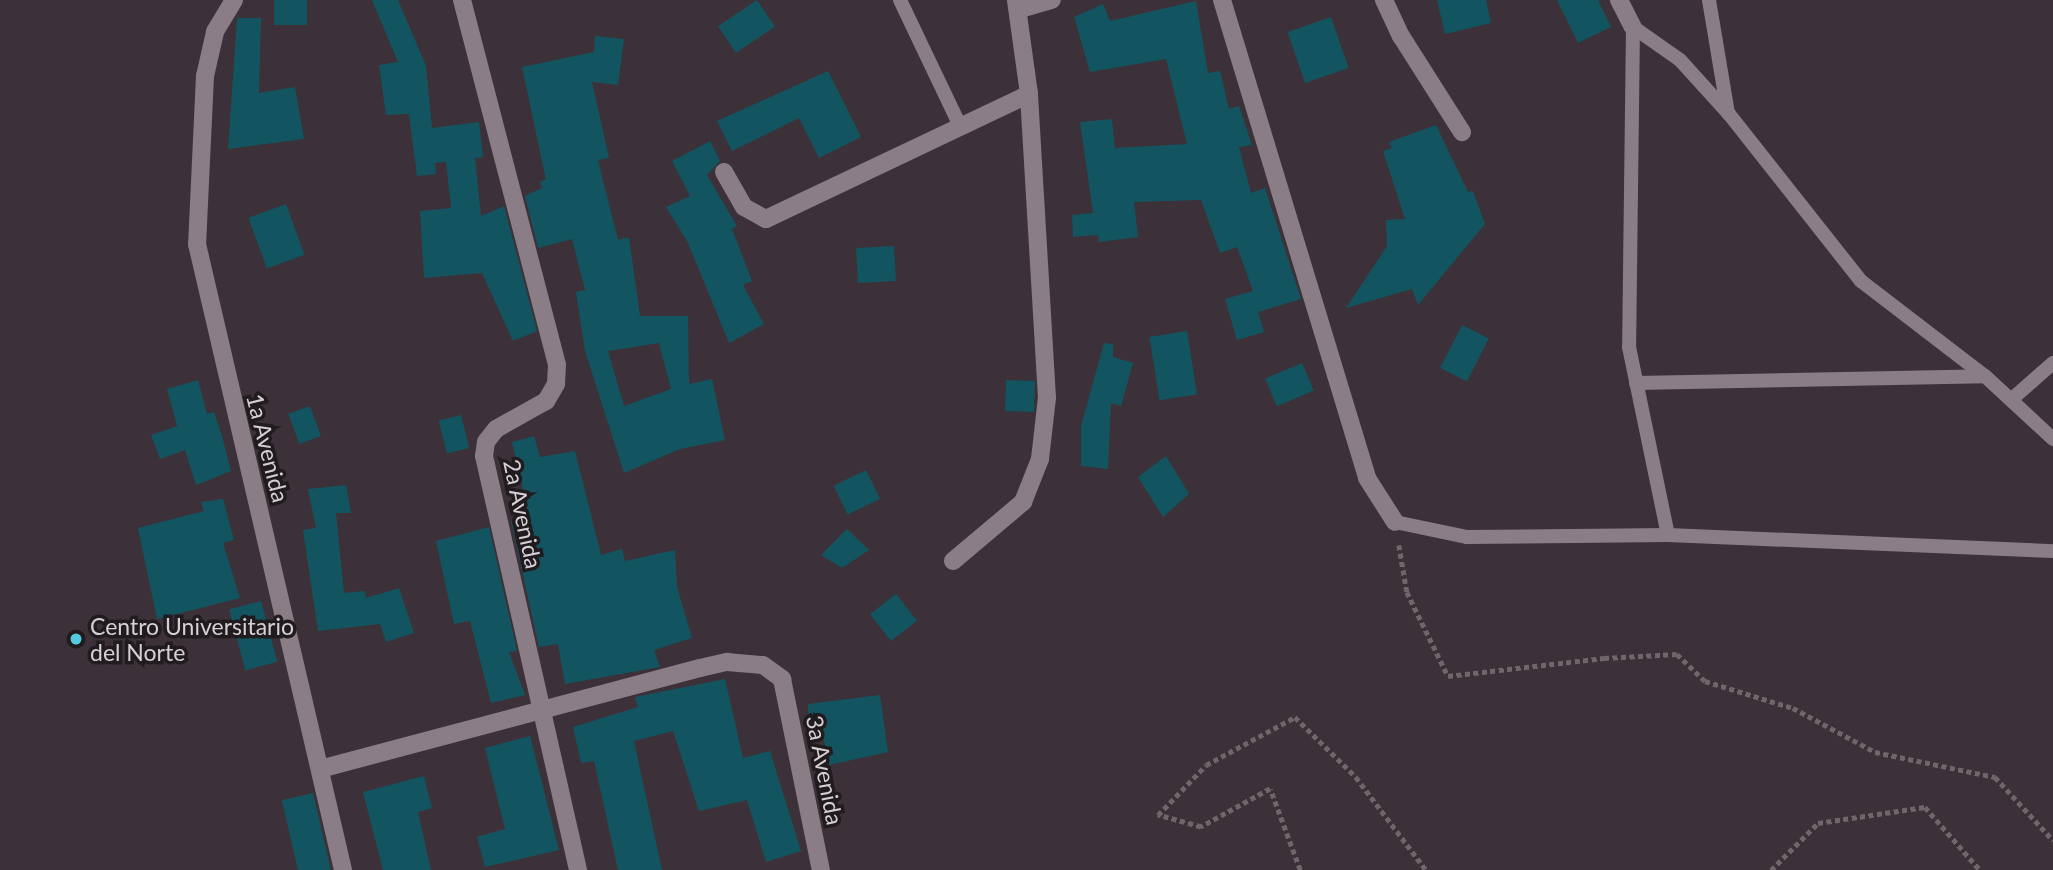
<!DOCTYPE html>
<style>
body{margin:0}
#map{position:relative;width:2053px;height:870px;overflow:hidden;background:#3c3138;font-family:Lato,sans-serif}
div>[style]{position:absolute}
[style*='--x']{left:calc(var(--x)*1px);top:calc(var(--y)*1px);width:calc(var(--w)*1px);rotate:calc(var(--a)*1deg)}
.building>*{inset:0;background:#125561;transform-origin:0 0}
.path>*{height:4.5px;margin-top:-2.25px;transform-origin:0;background:repeating-linear-gradient(90deg,#6f656b 0 5px,transparent 0 8.5px)}
.service>*{height:14px;margin:-7px;padding:0 7px;transform-origin:7px;border-radius:7px;background:#8a7d85}
.minor>*{height:18px;margin:-9px;padding:0 9px;transform-origin:9px;border-radius:9px;background:#8a7d85}
.dots>*{width:19px;height:19px;translate:-50% -50%;box-sizing:border-box;border:4px solid #201b1e;border-radius:50%}
span{translate:-50% -50%;white-space:nowrap;text-align:center;line-height:1.15;-webkit-text-stroke:7px #201b1e;paint-order:stroke}
.street-label{font-size:23px;color:#d6cfd4}
.poi-label{font-size:23px;color:#d6cfd4}
.left{translate:0 -50%;text-align:left}
</style>
<div id="map">
<div class="building">
<div style="left:274px;top:0;width:33px;height:25px"></div>
<div style="clip-path:polygon(372px 0,398px 0,426px 66px,432px 128px,479px 122px,483px 157px,475px 158px,481px 216px,504px 206px,537px 331px,513px 341px,482px 273px,424px 278px,420px 211px,451px 208px,446px 162px,435px 163px,436px 174px,417px 176px,409px 114px,386px 115px,379px 65px,398px 62px)"></div>
<div style="left:757px;top:0;width:32px;height:47px;rotate:56deg"></div>
<div style="clip-path:polygon(1437px 0,1486px 0,1491px 23px,1445px 34px)"></div>
<div style="clip-path:polygon(1557px 0,1598px 0,1611px 27px,1578px 43px)"></div>
<div style="clip-path:polygon(1196px 1px,1208px 73px,1220px 71px,1229px 109px,1239px 106px,1252px 145px,1239px 147px,1251px 193px,1265px 188px,1301px 299px,1258px 312px,1264px 332px,1237px 340px,1225px 299px,1253px 291px,1237px 247px,1220px 253px,1201px 200px,1134px 202px,1138px 237px,1099px 242px,1098px 235px,1073px 237px,1072px 215px,1093px 213px,1080px 122px,1112px 119px,1115px 148px,1187px 144px,1166px 59px,1090px 72px,1074px 17px,1103px 4px,1110px 21px)"></div>
<div style="left:1331px;top:17px;width:54px;height:46px;rotate:71deg"></div>
<div style="clip-path:polygon(237px 18px,261px 18px,259px 93px,295px 87px,304px 139px,228px 149px)"></div>
<div style="clip-path:polygon(evenodd,595px 36px,624px 39px,618px 85px,592px 82px,609px 158px,598px 160px,618px 240px,629px 237px,640px 316px,688px 316px,689px 384px,712px 379px,725px 440px,680px 449px,624px 473px,585px 351px,576px 292px,585px 290px,572px 239px,538px 248px,525px 196px,542px 188px,540px 181px,546px 180px,522px 67px,594px 52px,595px 36px,659px 343px,671px 389px,624px 406px,608px 351px,659px 343px)"></div>
<div style="clip-path:polygon(828px 71px,861px 137px,819px 158px,799px 118px,732px 151px,717px 121px)"></div>
<div style="clip-path:polygon(1436px 125px,1468px 192px,1473px 191px,1485px 224px,1418px 305px,1412px 289px,1346px 308px,1387px 246px,1386px 220px,1405px 219px,1383px 151px,1392px 148px,1389px 142px)"></div>
<div style="clip-path:polygon(710px 141px,720px 161px,707px 175px,737px 226px,732px 229px,752px 281px,743px 285px,764px 324px,729px 343px,688px 243px,666px 207px,690px 196px,672px 161px)"></div>
<div style="left:286px;top:204px;width:54px;height:40px;rotate:70deg"></div>
<div style="left:894px;top:246px;width:35px;height:38px;rotate:87deg"></div>
<div style="left:1462px;top:325px;width:30px;height:48px;rotate:27deg"></div>
<div style="left:1187px;top:331px;width:64px;height:38px;rotate:81deg"></div>
<div style="clip-path:polygon(1104px 343px,1113px 344px,1113px 357px,1133px 363px,1121px 406px,1111px 403px,1108px 469px,1081px 466px,1081px 426px)"></div>
<div style="left:1302px;top:363px;width:30px;height:40px;rotate:67deg"></div>
<div style="clip-path:polygon(198px 380px,207px 414px,214px 412px,222px 436px,231px 471px,196px 485px,185px 450px,160px 459px,151px 435px,177px 426px,167px 389px)"></div>
<div style="left:1035px;top:381px;width:31px;height:29px;rotate:92deg"></div>
<div style="left:310px;top:406px;width:32px;height:23px;rotate:70deg"></div>
<div style="left:461px;top:415px;width:34px;height:23px;rotate:76deg"></div>
<div style="clip-path:polygon(534px 436px,540px 457px,575px 451px,601px 555px,622px 549px,625px 561px,675px 550px,677px 587px,692px 638px,654px 650px,660px 667px,565px 684px,558px 644px,539px 647px,511px 521px,529px 516px,512px 442px)"></div>
<div style="clip-path:polygon(1166px 456px,1189px 494px,1163px 517px,1138px 477px)"></div>
<div style="left:866px;top:470px;width:32px;height:36px;rotate:64deg"></div>
<div style="clip-path:polygon(346px 485px,351px 513px,336px 513px,344px 593px,365px 591px,366px 598px,399px 588px,414px 633px,386px 642px,380px 624px,318px 631px,303px 530px,316px 528px,308px 489px)"></div>
<div style="clip-path:polygon(223px 499px,234px 540px,223px 543px,240px 598px,157px 619px,138px 528px,204px 511px,201px 502px)"></div>
<div style="clip-path:polygon(489px 527px,517px 651px,509px 652px,525px 695px,491px 703px,470px 621px,454px 624px,436px 541px)"></div>
<div style="clip-path:polygon(847px 529px,869px 550px,842px 568px,821px 555px)"></div>
<div style="left:896px;top:594px;width:34px;height:33px;rotate:52deg"></div>
<div style="left:261px;top:601px;width:63px;height:33px;rotate:75deg"></div>
<div style="clip-path:polygon(725px 679px,743px 758px,770px 751px,801px 851px,766px 862px,747px 800px,699px 811px,673px 731px,634px 741px,662px 870px,618px 870px,594px 761px,581px 763px,573px 727px,638px 707px,635px 697px)"></div>
<div style="clip-path:polygon(880px 695px,888px 752px,829px 765px,823px 736px,809px 737px,808px 704px)"></div>
<div style="clip-path:polygon(530px 736px,559px 850px,485px 867px,477px 837px,505px 829px,485px 748px)"></div>
<div style="clip-path:polygon(424px 776px,432px 808px,418px 812px,431px 870px,383px 870px,363px 792px)"></div>
<div style="left:313px;top:793px;width:79px;height:32px;rotate:77deg"></div>
</div>
<div class="path">
<div style="--x:1399;--y:545;--w:48;--a:80.3"></div>
<div style="--x:1407;--y:592;--w:93;--a:64"></div>
<div style="--x:1448;--y:676;--w:157;--a:-6.6"></div>
<div style="--x:1604;--y:658;--w:73;--a:-3.1"></div>
<div style="--x:1677;--y:654;--w:39;--a:44"></div>
<div style="--x:1705;--y:681;--w:92;--a:17.1"></div>
<div style="--x:1793;--y:708;--w:93;--a:28.2"></div>
<div style="--x:1875;--y:752;--w:123;--a:11.8"></div>
<div style="--x:1995;--y:777;--w:86;--a:47.4"></div>
<div style="--x:1300;--y:870;--w:86;--a:-110.3"></div>
<div style="--x:1270;--y:789;--w:79;--a:151.2"></div>
<div style="--x:1201;--y:827;--w:45;--a:-164.4"></div>
<div style="--x:1158;--y:815;--w:69;--a:-46.2"></div>
<div style="--x:1206;--y:765;--w:101;--a:-28.3"></div>
<div style="--x:1295;--y:717;--w:86;--a:44.5"></div>
<div style="--x:1356;--y:777;--w:116;--a:53"></div>
<div style="--x:1771;--y:870;--w:66;--a:-45"></div>
<div style="--x:1818;--y:823;--w:108;--a:-8.5"></div>
<div style="--x:1925;--y:807;--w:84;--a:48.9"></div>
</div>
<div class="service">
<div style="--x:900;--y:0;--w:140;--a:64.5"></div>
<div style="--x:1709;--y:0;--w:115;--a:80.5"></div>
<div style="--x:1633;--y:27;--w:57;--a:35.1"></div>
<div style="--x:1680;--y:60;--w:73;--a:47.8"></div>
<div style="--x:1729;--y:114;--w:213;--a:51.7"></div>
<div style="--x:1861;--y:281;--w:156;--a:37.5"></div>
<div style="--x:1985;--y:376;--w:93;--a:42.8"></div>
<div style="--x:1633;--y:27;--w:320;--a:90.7"></div>
<div style="--x:1629;--y:347;--w:192;--a:78.3"></div>
<div style="--x:1636;--y:383;--w:349;--a:-1.1"></div>
<div style="--x:2012;--y:399;--w:55;--a:-41.3"></div>
<div style="--x:1395;--y:522;--w:74;--a:11.8"></div>
<div style="--x:1467;--y:537;--w:201;--a:-0.6"></div>
<div style="--x:1668;--y:535;--w:385;--a:2.4"></div>
</div>
<div class="minor">
<div style="--x:234;--y:0;--w:37;--a:121"></div>
<div style="--x:215;--y:32;--w:45;--a:102.8"></div>
<div style="--x:205;--y:76;--w:168;--a:92.7"></div>
<div style="--x:197;--y:244;--w:643;--a:76.87"></div>
<div style="--x:462;--y:0;--w:377;--a:75.4"></div>
<div style="--x:557;--y:365;--w:19;--a:93"></div>
<div style="--x:556;--y:384;--w:20;--a:120"></div>
<div style="--x:546;--y:401;--w:57;--a:150.8"></div>
<div style="--x:496;--y:429;--w:16;--a:128"></div>
<div style="--x:486;--y:442;--w:14;--a:98"></div>
<div style="--x:484;--y:456;--w:425;--a:77.2"></div>
<div style="--x:1222;--y:0;--w:500;--a:73.1"></div>
<div style="--x:1367;--y:478;--w:52;--a:57.5"></div>
<div style="--x:1384;--y:0;--w:40;--a:65"></div>
<div style="--x:1401;--y:36;--w:114;--a:57.6"></div>
<div style="--x:1619;--y:0;--w:30;--a:63"></div>
<div style="--x:1020;--y:9;--w:33;--a:-16"></div>
<div style="--x:724;--y:172;--w:40;--a:60.3"></div>
<div style="--x:744;--y:207;--w:25;--a:29"></div>
<div style="--x:766;--y:219;--w:291;--a:-25.4"></div>
<div style="--x:953;--y:561;--w:92;--a:-40.1"></div>
<div style="--x:1023;--y:502;--w:46;--a:-68.4"></div>
<div style="--x:1040;--y:459;--w:61;--a:-83.5"></div>
<div style="--x:1047;--y:398;--w:305;--a:-93.4"></div>
<div style="--x:1029;--y:94;--w:95;--a:-97.9"></div>
<div style="--x:320;--y:769;--w:393;--a:-14.9"></div>
<div style="--x:700;--y:668;--w:28;--a:-13"></div>
<div style="--x:727;--y:662;--w:36;--a:5"></div>
<div style="--x:763;--y:665;--w:24;--a:36"></div>
<div style="--x:782;--y:679;--w:195;--a:78.5"></div>
</div>
<div class="dots">
<div style="left:76px;top:639px;background:#55cadf"></div>
</div>
<div class="street-label">
<span style="left:268px;top:448px;rotate:76deg">1a Avenida</span>
<span style="left:523px;top:514px;rotate:78deg">2a Avenida</span>
<span style="left:825px;top:770px;rotate:79deg">3a Avenida</span>
</div>
<div class="poi-label">
<span class="left" style="left:90px;top:639px">Centro Universitario<br>del Norte</span>
</div>
</div>
